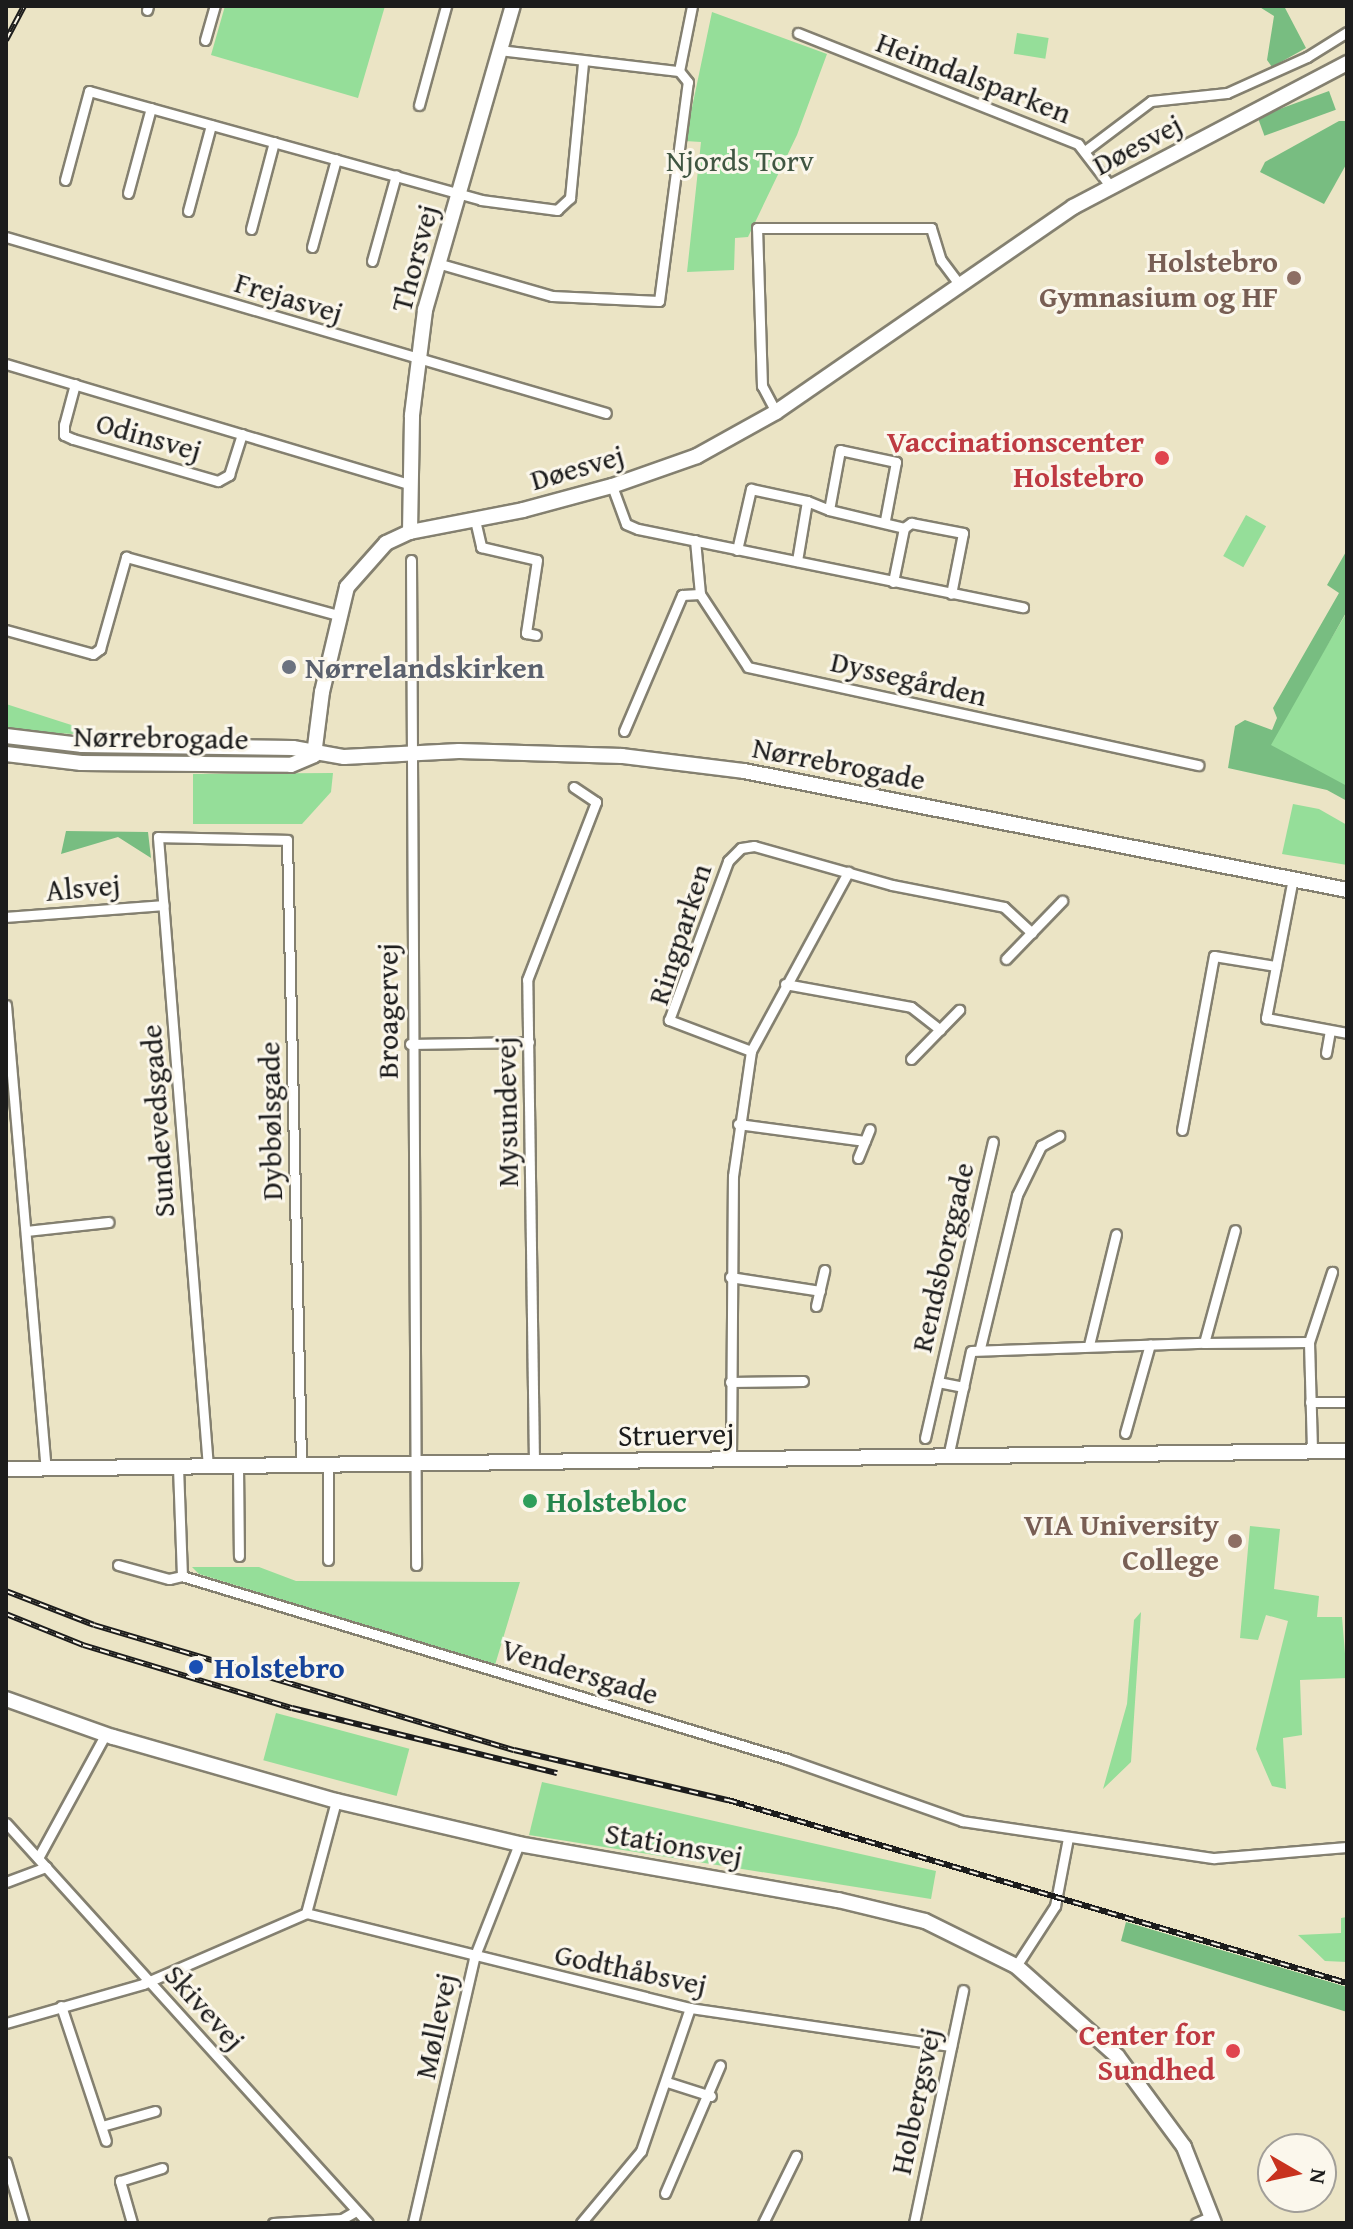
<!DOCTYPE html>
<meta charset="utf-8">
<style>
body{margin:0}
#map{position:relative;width:1353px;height:2229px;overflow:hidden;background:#ebe4c5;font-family:"Gentium Book Plus",serif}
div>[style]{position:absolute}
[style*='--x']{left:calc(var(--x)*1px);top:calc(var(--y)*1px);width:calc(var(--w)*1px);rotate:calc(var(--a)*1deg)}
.green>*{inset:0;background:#95de99;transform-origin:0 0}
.forest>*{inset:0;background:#78bd81;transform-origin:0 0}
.roads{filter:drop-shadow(2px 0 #848070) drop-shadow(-2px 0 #848070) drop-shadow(0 2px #848070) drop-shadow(0 -2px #848070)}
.street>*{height:9px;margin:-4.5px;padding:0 4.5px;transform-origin:4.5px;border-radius:4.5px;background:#fff}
.secondary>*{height:14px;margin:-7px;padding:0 7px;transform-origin:7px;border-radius:7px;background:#fff}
.rail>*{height:6px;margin-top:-3px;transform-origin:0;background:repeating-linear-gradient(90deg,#fbf7ec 0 9px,#1c1c1c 0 18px);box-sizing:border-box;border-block:2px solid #1c1c1c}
.dots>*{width:22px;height:22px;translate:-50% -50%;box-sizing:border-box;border:4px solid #fbf7ec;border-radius:50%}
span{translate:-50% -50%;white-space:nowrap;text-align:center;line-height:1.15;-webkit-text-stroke:6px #fbf7ec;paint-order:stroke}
.street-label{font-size:30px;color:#1c1c1c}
.park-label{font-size:30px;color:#405642}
.education-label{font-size:30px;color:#785e54;font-weight:700}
.right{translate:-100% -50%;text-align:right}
.health-label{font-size:30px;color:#be3a42;font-weight:700}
.worship-label{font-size:30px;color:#5b616d;font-weight:700}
.left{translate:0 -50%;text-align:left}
.leisure-label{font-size:30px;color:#27864d;font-weight:700}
.transit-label{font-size:30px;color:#164399;font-weight:700}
.frame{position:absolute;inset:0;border:8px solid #1c1c1c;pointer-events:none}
.north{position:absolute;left:1257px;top:2133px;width:80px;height:80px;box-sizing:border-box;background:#fbf7ec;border:2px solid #a29f99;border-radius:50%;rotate:99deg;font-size:22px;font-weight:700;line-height:32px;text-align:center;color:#1c1c1c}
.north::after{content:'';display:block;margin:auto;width:28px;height:36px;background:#c8321e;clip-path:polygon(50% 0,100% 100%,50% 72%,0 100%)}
</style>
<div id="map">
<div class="green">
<div style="clip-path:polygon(225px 6px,385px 6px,358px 98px,211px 55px)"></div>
<div style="clip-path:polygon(712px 12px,827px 54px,797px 135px,748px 237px,735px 238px,734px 270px,687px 272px,701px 142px,685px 141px)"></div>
<div style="left:1017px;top:33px;width:32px;height:21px;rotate:9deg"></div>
<div style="left:1246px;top:515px;width:23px;height:47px;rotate:29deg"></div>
<div style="clip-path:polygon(1347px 612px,1347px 793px,1265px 749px)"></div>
<div style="clip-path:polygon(6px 704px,90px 731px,90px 735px,6px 730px)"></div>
<div style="clip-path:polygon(333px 773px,331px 792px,302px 824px,193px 824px,193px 774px)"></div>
<div style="clip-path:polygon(1293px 804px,1319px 809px,1347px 825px,1347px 865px,1282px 854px)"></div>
<div style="clip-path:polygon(1250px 1526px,1280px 1529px,1274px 1589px,1319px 1596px,1317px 1617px,1342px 1617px,1347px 1678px,1300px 1680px,1302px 1735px,1283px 1738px,1286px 1789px,1272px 1786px,1256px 1749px,1288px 1621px,1266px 1615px,1258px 1640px,1240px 1638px)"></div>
<div style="clip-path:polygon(192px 1567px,259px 1567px,296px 1581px,520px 1582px,495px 1665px,199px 1574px)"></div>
<div style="clip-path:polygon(1141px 1612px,1131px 1762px,1103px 1789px,1127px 1704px,1134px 1620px)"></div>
<div style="left:276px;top:1713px;width:138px;height:49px;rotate:15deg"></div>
<div style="clip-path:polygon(542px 1782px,936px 1871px,931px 1899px,529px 1835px)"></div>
<div style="clip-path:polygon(1347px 1917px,1347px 1962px,1325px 1961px,1298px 1935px,1341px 1933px,1341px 1918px)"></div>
</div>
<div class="forest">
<div style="clip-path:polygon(1284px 6px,1306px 48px,1272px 67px,1267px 60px,1274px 16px,1258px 6px)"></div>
<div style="left:1329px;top:91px;width:20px;height:76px;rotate:70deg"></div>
<div style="clip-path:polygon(1339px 121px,1347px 121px,1347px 163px,1324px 204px,1260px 172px,1265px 162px)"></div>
<div style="clip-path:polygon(1347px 550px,1347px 611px,1271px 745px,1347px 786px,1347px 801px,1327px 790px,1228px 768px,1235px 726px,1245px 720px,1272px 730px,1277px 718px,1273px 708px,1339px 593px,1327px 585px)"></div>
<div style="clip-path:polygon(66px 831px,148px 832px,151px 858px,118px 837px,61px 854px)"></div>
<div style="clip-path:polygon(1126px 1922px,1347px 1987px,1347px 2012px,1121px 1941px)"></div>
</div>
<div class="roads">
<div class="street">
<div style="--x:147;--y:10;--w:4;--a:-76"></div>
<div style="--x:798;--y:33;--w:301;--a:21.6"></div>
<div style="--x:1078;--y:144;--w:54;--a:52.5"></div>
<div style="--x:205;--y:40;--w:35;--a:-74"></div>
<div style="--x:499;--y:50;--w:181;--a:6.7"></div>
<div style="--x:679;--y:71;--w:66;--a:-78.7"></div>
<div style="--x:419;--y:105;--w:103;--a:-74.7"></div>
<div style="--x:1086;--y:150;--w:81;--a:-37"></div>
<div style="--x:1151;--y:101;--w:76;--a:-6"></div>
<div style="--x:1227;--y:93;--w:88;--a:-24.2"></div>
<div style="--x:1307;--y:57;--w:47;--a:-32"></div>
<div style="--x:65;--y:180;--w:92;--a:-74.9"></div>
<div style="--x:89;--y:91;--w:407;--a:15.5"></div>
<div style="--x:481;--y:200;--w:77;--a:7.5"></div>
<div style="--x:557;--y:210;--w:18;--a:-43"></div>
<div style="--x:570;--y:198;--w:137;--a:-84.5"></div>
<div style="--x:128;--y:193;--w:88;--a:-74.9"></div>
<div style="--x:188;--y:211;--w:89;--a:-75"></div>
<div style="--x:251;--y:229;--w:90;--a:-75.2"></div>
<div style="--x:6;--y:237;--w:625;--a:16.35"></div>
<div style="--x:312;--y:247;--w:91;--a:-74.7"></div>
<div style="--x:372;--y:261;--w:89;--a:-74.4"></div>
<div style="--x:437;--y:263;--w:120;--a:16"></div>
<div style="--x:552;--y:296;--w:107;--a:2.7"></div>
<div style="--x:659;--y:301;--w:221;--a:-82.5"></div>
<div style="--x:688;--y:82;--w:14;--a:-129"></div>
<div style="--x:6;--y:364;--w:423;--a:16.6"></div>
<div style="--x:75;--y:384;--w:42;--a:105"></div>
<div style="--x:64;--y:425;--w:10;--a:90"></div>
<div style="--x:64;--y:435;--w:10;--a:24"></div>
<div style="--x:73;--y:439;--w:151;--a:16.2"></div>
<div style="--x:218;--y:481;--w:13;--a:-29"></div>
<div style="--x:229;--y:475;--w:43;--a:-72.4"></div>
<div style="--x:776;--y:412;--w:30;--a:-118"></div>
<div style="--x:762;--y:386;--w:158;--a:-91.8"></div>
<div style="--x:757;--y:228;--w:174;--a:0"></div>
<div style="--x:931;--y:228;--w:34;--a:73"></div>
<div style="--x:941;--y:260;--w:30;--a:53"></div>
<div style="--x:612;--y:486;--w:40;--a:69.8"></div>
<div style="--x:626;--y:524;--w:13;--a:23"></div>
<div style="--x:638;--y:529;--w:393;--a:11.5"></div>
<div style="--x:807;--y:501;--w:24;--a:22"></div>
<div style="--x:475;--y:520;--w:28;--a:77"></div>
<div style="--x:481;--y:547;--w:57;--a:13.1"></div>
<div style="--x:537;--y:560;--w:74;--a:98.6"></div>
<div style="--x:526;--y:633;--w:10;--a:11"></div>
<div style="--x:885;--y:520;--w:59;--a:-79.3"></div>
<div style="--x:896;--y:462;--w:57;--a:-167.9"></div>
<div style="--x:840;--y:450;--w:61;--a:100.4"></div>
<div style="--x:829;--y:510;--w:77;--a:13.5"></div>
<div style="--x:695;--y:540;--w:54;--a:84.7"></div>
<div style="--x:700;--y:594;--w:87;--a:56.7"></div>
<div style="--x:748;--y:667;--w:461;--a:12.3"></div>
<div style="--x:737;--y:550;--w:63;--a:-77.1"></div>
<div style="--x:751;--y:489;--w:57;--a:12.1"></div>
<div style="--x:807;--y:501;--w:61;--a:99.5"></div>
<div style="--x:411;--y:560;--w:1005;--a:89.71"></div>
<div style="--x:893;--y:582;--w:55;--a:-78.5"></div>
<div style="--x:904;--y:528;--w:9;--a:-36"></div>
<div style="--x:911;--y:523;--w:53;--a:10.9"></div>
<div style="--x:963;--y:533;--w:62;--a:101.1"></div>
<div style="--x:6;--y:630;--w:90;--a:15.4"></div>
<div style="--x:93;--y:654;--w:9;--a:-36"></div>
<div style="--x:100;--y:649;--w:96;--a:-74.2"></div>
<div style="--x:126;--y:557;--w:220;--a:15.3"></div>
<div style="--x:624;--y:731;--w:148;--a:-66.9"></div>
<div style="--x:682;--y:595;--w:18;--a:-3"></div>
<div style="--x:1293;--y:878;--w:143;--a:100.9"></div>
<div style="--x:1266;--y:1018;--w:82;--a:10.5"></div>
<div style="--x:6;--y:917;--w:158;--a:-4.3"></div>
<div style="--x:1006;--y:959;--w:81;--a:-46"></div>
<div style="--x:785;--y:984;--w:128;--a:10.3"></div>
<div style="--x:911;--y:1007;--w:37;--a:38"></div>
<div style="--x:6;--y:1005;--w:464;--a:85.1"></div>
<div style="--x:410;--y:1044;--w:119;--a:-1"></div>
<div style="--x:751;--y:1051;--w:88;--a:-159.3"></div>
<div style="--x:669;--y:1020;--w:170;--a:-69.6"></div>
<div style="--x:728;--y:861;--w:18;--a:-45"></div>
<div style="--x:741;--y:848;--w:13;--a:-9"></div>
<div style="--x:754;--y:846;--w:143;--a:15.8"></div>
<div style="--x:892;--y:885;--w:114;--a:11.1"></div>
<div style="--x:1004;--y:907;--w:38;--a:43"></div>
<div style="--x:1326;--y:1053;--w:23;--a:-80"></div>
<div style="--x:911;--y:1059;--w:69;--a:-45.6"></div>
<div style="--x:738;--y:1124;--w:128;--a:7.6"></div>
<div style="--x:1182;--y:1130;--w:177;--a:-79.6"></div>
<div style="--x:1214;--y:956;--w:63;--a:9.2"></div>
<div style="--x:858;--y:1158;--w:31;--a:-68"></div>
<div style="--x:26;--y:1231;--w:83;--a:-6.2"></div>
<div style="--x:730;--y:1277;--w:91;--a:8.8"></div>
<div style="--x:816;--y:1306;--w:37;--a:-77"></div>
<div style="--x:1309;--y:1342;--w:74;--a:-71.8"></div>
<div style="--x:1204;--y:1343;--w:117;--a:-74.7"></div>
<div style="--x:1089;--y:1345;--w:114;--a:-76.3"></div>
<div style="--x:980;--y:1348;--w:157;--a:-76.4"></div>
<div style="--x:1017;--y:1195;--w:55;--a:-63.9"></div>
<div style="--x:1041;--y:1146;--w:21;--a:-29"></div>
<div style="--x:730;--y:1382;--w:73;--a:-0.8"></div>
<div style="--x:938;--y:1382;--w:26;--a:11"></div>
<div style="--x:1310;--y:1402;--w:37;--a:0"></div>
<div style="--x:1125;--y:1433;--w:92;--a:-74.3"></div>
<div style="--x:925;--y:1438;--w:304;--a:-77.1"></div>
<div style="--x:948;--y:1457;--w:108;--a:-77.8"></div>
<div style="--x:971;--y:1351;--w:233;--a:-2"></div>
<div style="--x:1204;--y:1343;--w:105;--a:-0.5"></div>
<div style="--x:1309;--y:1342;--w:110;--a:88.4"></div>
<div style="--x:731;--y:1459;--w:283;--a:-89.6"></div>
<div style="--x:733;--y:1176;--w:126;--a:-81.8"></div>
<div style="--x:751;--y:1051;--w:204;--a:-61.5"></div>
<div style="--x:534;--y:1462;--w:482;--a:-90.8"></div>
<div style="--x:527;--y:980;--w:191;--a:-68.8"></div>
<div style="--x:596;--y:802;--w:27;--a:-146"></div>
<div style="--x:328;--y:1463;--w:97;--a:90"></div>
<div style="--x:238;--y:1466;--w:90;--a:89.4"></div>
<div style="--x:178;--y:1467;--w:109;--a:87.9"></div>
<div style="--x:182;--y:1576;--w:632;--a:16.83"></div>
<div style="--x:787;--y:1759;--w:186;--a:19.5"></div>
<div style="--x:962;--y:1821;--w:255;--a:8.4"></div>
<div style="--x:1214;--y:1858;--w:133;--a:-4.7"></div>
<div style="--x:208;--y:1467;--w:632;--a:-94.54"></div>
<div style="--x:158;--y:837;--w:129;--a:1.3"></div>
<div style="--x:287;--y:840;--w:623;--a:88.71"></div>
<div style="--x:118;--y:1565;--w:53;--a:15.4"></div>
<div style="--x:169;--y:1579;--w:13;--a:-13"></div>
<div style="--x:6;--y:1823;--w:539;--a:47.85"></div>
<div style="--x:38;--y:1858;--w:140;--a:-61.4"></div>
<div style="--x:6;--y:1882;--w:43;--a:-20.6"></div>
<div style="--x:306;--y:1913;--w:396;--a:13.9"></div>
<div style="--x:690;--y:2008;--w:264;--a:8.3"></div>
<div style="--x:1016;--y:1966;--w:72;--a:-57"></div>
<div style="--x:1055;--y:1906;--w:69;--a:-79.2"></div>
<div style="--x:61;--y:2006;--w:142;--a:71.6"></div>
<div style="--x:6;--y:2023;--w:142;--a:-15.9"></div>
<div style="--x:143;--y:1984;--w:178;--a:-23.5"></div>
<div style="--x:306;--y:1913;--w:116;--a:-75"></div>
<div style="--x:667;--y:2082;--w:46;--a:17.7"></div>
<div style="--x:102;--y:2126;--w:55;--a:-15.8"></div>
<div style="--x:6;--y:2162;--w:64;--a:73.6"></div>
<div style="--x:665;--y:2193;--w:139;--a:-66.7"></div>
<div style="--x:132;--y:2223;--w:44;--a:-105.9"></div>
<div style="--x:120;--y:2181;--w:44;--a:-17.2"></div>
<div style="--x:273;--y:2223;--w:69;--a:-3.3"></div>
<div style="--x:342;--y:2219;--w:16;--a:-30"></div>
<div style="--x:413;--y:2223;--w:272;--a:-77"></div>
<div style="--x:474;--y:1958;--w:123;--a:-68.5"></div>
<div style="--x:581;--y:2223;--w:94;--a:-50.2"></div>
<div style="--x:641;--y:2151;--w:151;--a:-71.1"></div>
<div style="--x:763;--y:2223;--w:75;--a:-63.8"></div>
<div style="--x:914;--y:2223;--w:238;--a:-78.1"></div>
<div style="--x:1196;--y:2223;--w:17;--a:-24"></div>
</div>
<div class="secondary">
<div style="--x:410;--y:532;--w:117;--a:-89"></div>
<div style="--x:412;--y:415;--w:106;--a:-82.9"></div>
<div style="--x:425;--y:310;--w:316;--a:-73.9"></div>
<div style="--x:6;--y:736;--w:77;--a:6.8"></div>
<div style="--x:82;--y:745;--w:211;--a:0.8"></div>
<div style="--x:293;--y:748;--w:52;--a:10"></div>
<div style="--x:344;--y:757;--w:115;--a:-3"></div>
<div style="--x:459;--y:751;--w:163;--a:1.8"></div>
<div style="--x:622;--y:756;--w:123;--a:7"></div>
<div style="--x:744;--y:771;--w:615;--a:11.16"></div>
<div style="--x:6;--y:754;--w:76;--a:6.8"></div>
<div style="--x:81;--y:763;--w:210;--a:0.5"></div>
<div style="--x:291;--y:765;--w:25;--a:-23"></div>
<div style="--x:314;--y:755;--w:64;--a:-82.8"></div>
<div style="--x:322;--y:692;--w:108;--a:-76.6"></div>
<div style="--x:347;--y:587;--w:59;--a:-48.4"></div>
<div style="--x:386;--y:543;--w:26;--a:-25"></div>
<div style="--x:410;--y:532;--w:115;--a:-11"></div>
<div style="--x:523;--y:510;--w:92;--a:-15.1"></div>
<div style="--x:612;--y:486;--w:90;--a:-19.4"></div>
<div style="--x:697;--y:456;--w:90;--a:-29.1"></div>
<div style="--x:776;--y:412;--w:361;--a:-34.6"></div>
<div style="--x:1073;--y:207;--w:310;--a:-27.7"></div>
<div style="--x:6;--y:1469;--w:1341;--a:-0.77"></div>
<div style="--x:6;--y:1699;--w:114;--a:19.6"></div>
<div style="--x:113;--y:1737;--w:232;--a:16"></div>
<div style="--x:336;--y:1801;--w:188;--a:13.2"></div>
<div style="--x:519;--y:1844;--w:324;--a:10"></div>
<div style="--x:838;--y:1900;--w:89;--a:13.6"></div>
<div style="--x:925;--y:1921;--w:102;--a:26.3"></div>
<div style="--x:1016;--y:1966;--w:135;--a:41.7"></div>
<div style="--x:1117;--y:2056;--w:113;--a:53.6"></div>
<div style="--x:1184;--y:2147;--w:82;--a:68.5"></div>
</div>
</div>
<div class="rail">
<div style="--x:6;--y:40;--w:38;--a:-62"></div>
<div style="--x:6;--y:1591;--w:94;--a:21.1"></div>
<div style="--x:94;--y:1625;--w:438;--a:16.6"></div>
<div style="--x:514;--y:1750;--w:220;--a:13.2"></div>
<div style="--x:728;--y:1800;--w:645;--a:16.47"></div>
<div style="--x:6;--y:1614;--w:83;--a:21.9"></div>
<div style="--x:83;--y:1645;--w:218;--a:16.8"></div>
<div style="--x:292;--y:1708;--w:273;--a:13.8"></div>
</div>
<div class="dots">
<div style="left:1294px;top:278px;background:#8d6e63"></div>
<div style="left:1162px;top:458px;background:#e0444e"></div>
<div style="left:289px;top:667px;background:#6b7280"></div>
<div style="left:530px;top:1501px;background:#2e9e5b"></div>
<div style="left:1235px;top:1541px;background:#8d6e63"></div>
<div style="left:196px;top:1667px;background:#1a4fb4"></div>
<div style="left:1233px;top:2051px;background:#e0444e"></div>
</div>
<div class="street-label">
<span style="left:974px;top:77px;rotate:21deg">Heimdalsparken</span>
<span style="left:1137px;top:144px;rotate:-28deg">Døesvej</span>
<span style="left:414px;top:258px;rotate:-75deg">Thorsvej</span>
<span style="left:289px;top:297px;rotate:17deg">Frejasvej</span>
<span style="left:149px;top:436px;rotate:16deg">Odinsvej</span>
<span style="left:577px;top:467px;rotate:-16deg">Døesvej</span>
<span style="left:909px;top:678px;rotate:13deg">Dyssegården</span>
<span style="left:161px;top:737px;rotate:1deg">Nørrebrogade</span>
<span style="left:839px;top:763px;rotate:11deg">Nørrebrogade</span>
<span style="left:83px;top:887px;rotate:-5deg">Alsvej</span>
<span style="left:679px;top:934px;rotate:-72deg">Ringparken</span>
<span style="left:387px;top:1011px;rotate:-90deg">Broagervej</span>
<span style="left:506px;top:1112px;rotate:-91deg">Mysundevej</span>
<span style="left:157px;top:1121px;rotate:-94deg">Sundevedsgade</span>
<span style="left:270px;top:1121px;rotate:-91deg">Dybbølsgade</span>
<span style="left:942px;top:1257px;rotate:-77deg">Rendsborggade</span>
<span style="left:676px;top:1434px;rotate:-1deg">Struervej</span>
<span style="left:580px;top:1671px;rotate:17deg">Vendersgade</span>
<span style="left:674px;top:1844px;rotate:10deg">Stationsvej</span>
<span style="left:631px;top:1969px;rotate:12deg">Godthåbsvej</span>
<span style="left:205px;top:2007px;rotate:48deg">Skivevej</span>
<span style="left:435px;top:2026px;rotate:-78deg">Møllevej</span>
<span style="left:915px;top:2101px;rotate:-78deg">Holbergsvej</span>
</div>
<div class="park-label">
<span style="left:740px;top:160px">Njords Torv</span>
</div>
<div class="education-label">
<span class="right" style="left:1278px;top:278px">Holstebro<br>Gymnasium og HF</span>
<span class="right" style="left:1219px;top:1541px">VIA University<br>College</span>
</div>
<div class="health-label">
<span class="right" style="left:1144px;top:458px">Vaccinationscenter<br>Holstebro</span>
<span class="right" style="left:1215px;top:2051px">Center for<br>Sundhed</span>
</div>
<div class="worship-label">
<span class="left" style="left:305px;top:667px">Nørrelandskirken</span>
</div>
<div class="leisure-label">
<span class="left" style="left:546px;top:1501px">Holstebloc</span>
</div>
<div class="transit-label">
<span class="left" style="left:214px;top:1667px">Holstebro</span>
</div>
<div class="frame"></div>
<div class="north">N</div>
</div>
